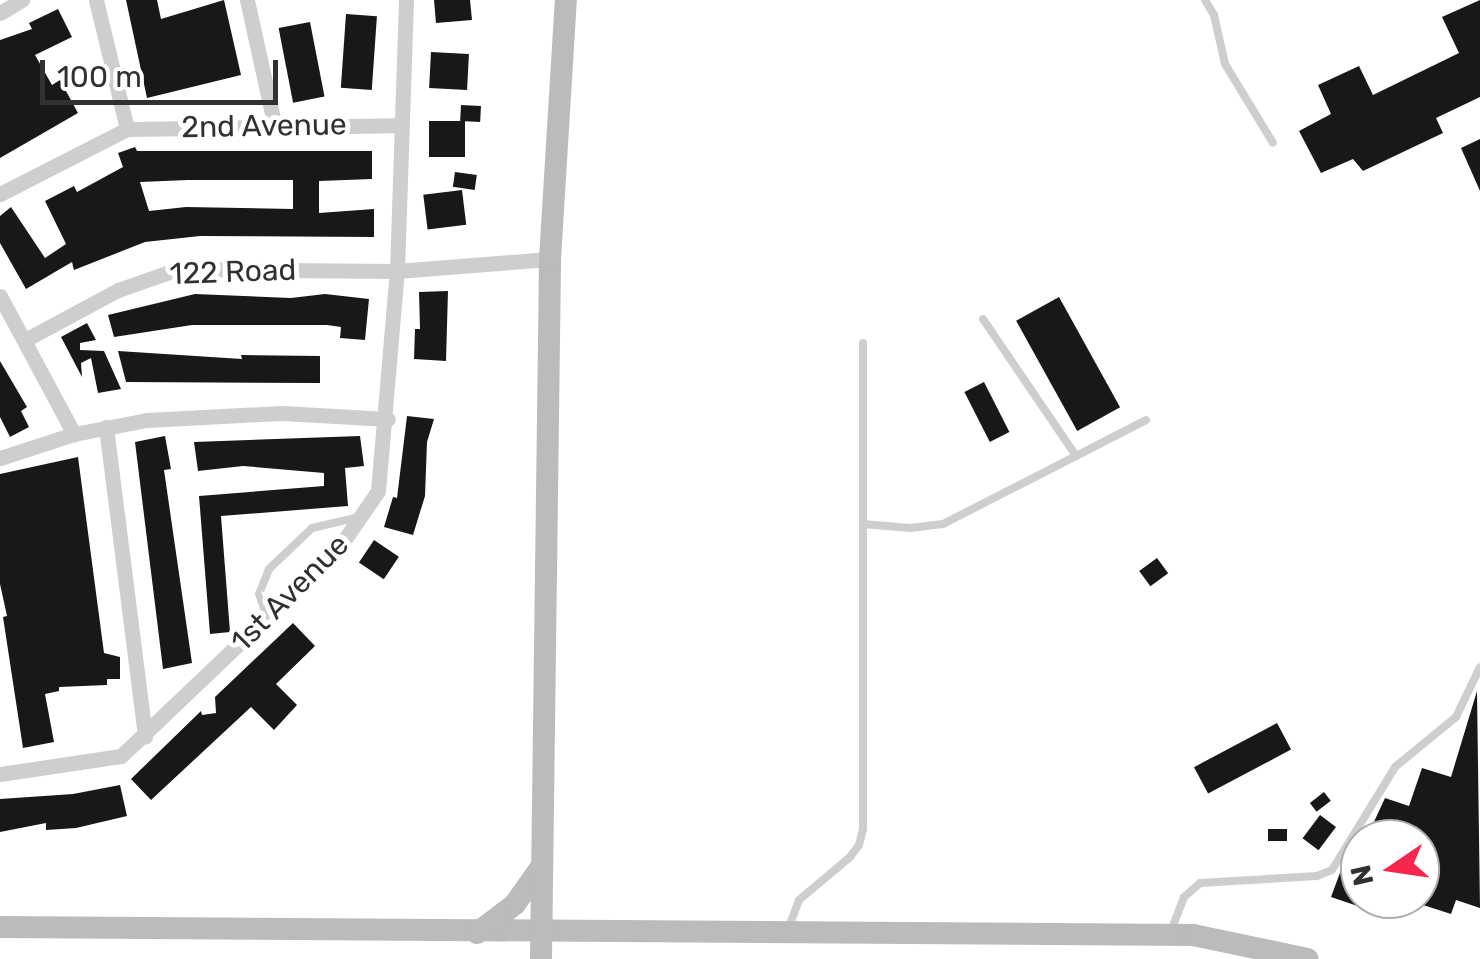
<!DOCTYPE html>
<style>
body{margin:0}
#map{position:relative;width:1480px;height:959px;overflow:hidden;background:#fff;font-family:Rubik,sans-serif}
div>[style]{position:absolute}
[style*='--x']{left:calc(var(--x)*1px);top:calc(var(--y)*1px);width:calc(var(--w)*1px);rotate:calc(var(--a)*1deg)}
.building>*{inset:0;background:#181818;transform-origin:0 0}
.lane>*{height:8px;margin:-4px;padding:0 4px;transform-origin:4px;border-radius:4px;background:#cecece}
.street>*{height:15px;margin:-7.5px;padding:0 7.5px;transform-origin:7.5px;border-radius:7.5px;background:#cecece}
.secondary>*{height:22px;margin:-11px;padding:0 11px;transform-origin:11px;border-radius:11px;background:#bbb}
span{translate:-50% -50%;white-space:nowrap;text-align:center;line-height:1.15;-webkit-text-stroke:10px #fff;paint-order:stroke}
.street-label{font-size:30px;color:#313131}
.north{position:absolute;left:1340px;top:819px;width:100px;height:100px;box-sizing:border-box;background:#fff;border:2px solid #adadad;border-radius:50%;rotate:257deg;font-size:28px;font-weight:700;line-height:40px;text-align:center;color:#313131}
.north::after{content:'';display:block;margin:auto;width:35px;height:45px;background:#f6264d;clip-path:polygon(50% 0,100% 100%,50% 72%,0 100%)}
.scale{position:absolute;left:40px;top:60px;width:238px;height:45px;box-sizing:border-box;border:5px solid #313131;border-top:0;padding-left:12px;font-size:30px;line-height:35px;white-space:nowrap;color:#313131;-webkit-text-stroke:8px #fff;paint-order:stroke}
</style>
<div id="map">
<div class="building">
<div style="clip-path:polygon(126px 0,157px 0,161px 19px,224px 0,241px 75px,147px 98px)"></div>
<div style="clip-path:polygon(434px 0,470px 0,472px 20px,436px 23px)"></div>
<div style="clip-path:polygon(1480px 0,1480px 97px,1436px 118px,1443px 133px,1363px 171px,1353px 159px,1321px 173px,1299px 131px,1331px 114px,1318px 85px,1359px 66px,1373px 95px,1459px 53px,1442px 17px)"></div>
<div style="clip-path:polygon(58px 9px,72px 37px,35px 55px,52px 85px,60px 80px,78px 113px,0 158px,0 40px,32px 29px,29px 23px)"></div>
<div style="left:346px;top:14px;width:31px;height:74px;rotate:4deg"></div>
<div style="left:310px;top:22px;width:76px;height:32px;rotate:79deg"></div>
<div style="left:431px;top:52px;width:38px;height:36px;rotate:3deg"></div>
<div style="left:461px;top:105px;width:20px;height:16px;rotate:3deg"></div>
<div style="left:429px;top:121px;width:36px;height:36px"></div>
<div style="clip-path:polygon(1480px 139px,1480px 191px,1461px 148px)"></div>
<div style="clip-path:polygon(evenodd,135px 147px,137px 151px,372px 151px,372px 179px,319px 181px,319px 213px,374px 209px,374px 237px,200px 236px,145px 242px,74px 270px,72px 262px,26px 289px,0 243px,0 216px,11px 207px,45px 258px,66px 244px,45px 201px,74px 186px,77px 192px,123px 167px,118px 153px,135px 147px,188px 180px,293px 180px,293px 209px,186px 207px,149px 211px,140px 182px,188px 180px)"></div>
<div style="left:455px;top:172px;width:22px;height:15px;rotate:8deg"></div>
<div style="left:462px;top:190px;width:35px;height:39px;rotate:83deg"></div>
<div style="clip-path:polygon(448px 291px,446px 361px,414px 359px,415px 329px,420px 329px,419px 292px)"></div>
<div style="clip-path:polygon(195px 294px,291px 298px,325px 294px,369px 299px,365px 340px,340px 338px,341px 327px,327px 325px,192px 325px,114px 337px,108px 315px)"></div>
<div style="left:1059px;top:297px;width:126px;height:49px;rotate:61deg"></div>
<div style="clip-path:polygon(87px 323px,96px 340px,80px 343px,80px 350px,104px 351px,121px 389px,98px 393px,91px 358px,81px 363px,82px 377px,61px 337px)"></div>
<div style="clip-path:polygon(118px 351px,242px 359px,241px 355px,320px 356px,320px 383px,126px 382px)"></div>
<div style="clip-path:polygon(0 361px,27px 407px,21px 411px,29px 427px,10px 437px,0 417px)"></div>
<div style="left:984px;top:382px;width:56px;height:22px;rotate:63deg"></div>
<div style="clip-path:polygon(407px 416px,434px 419px,427px 442px,425px 496px,413px 535px,384px 527px,393px 497px,397px 498px)"></div>
<div style="clip-path:polygon(165px 436px,171px 469px,164px 470px,192px 663px,163px 669px,135px 442px)"></div>
<div style="clip-path:polygon(360px 436px,364px 466px,345px 468px,348px 506px,221px 516px,230px 632px,210px 634px,199px 496px,324px 486px,324px 473px,243px 466px,198px 471px,194px 442px)"></div>
<div style="clip-path:polygon(78px 457px,104px 653px,120px 657px,120px 679px,107px 679px,107px 685px,59px 687px,59px 691px,45px 694px,54px 742px,23px 748px,3px 617px,7px 616px,0 584px,0 474px)"></div>
<div style="left:374px;top:540px;width:30px;height:27px;rotate:34deg"></div>
<div style="left:1157px;top:558px;width:19px;height:22px;rotate:54deg"></div>
<div style="clip-path:polygon(293px 623px,315px 646px,276px 684px,297px 705px,274px 730px,251px 707px,151px 800px,131px 779px,201px 711px,202px 715px,216px 713px,215px 697px)"></div>
<div style="clip-path:polygon(1477px 691px,1480px 908px,1456px 900px,1451px 914px,1420px 904px,1420px 839px,1366px 839px,1385px 798px,1409px 806px,1422px 768px,1451px 777px)"></div>
<div style="left:1277px;top:723px;width:30px;height:94px;rotate:62deg"></div>
<div style="clip-path:polygon(120px 785px,127px 816px,76px 828px,46px 830px,46px 823px,0 832px,0 799px,73px 794px)"></div>
<div style="left:1324px;top:792px;width:11px;height:18px;rotate:52deg"></div>
<div style="left:1320px;top:815px;width:20px;height:29px;rotate:37deg"></div>
<div style="left:1268px;top:829px;width:19px;height:12px"></div>
<div style="clip-path:polygon(1341px 870px,1360px 876px,1360px 899px,1392px 899px,1387px 916px,1331px 897px)"></div>
</div>
<div class="lane">
<div style="--x:1205;--y:0;--w:17;--a:59"></div>
<div style="--x:1214;--y:15;--w:50;--a:77.3"></div>
<div style="--x:1225;--y:64;--w:92;--a:58.7"></div>
<div style="--x:983;--y:319;--w:166;--a:55.8"></div>
<div style="--x:863;--y:524;--w:47;--a:4.9"></div>
<div style="--x:910;--y:528;--w:33;--a:-7"></div>
<div style="--x:943;--y:524;--w:228;--a:-27.1"></div>
<div style="--x:267;--y:618;--w:25;--a:-108"></div>
<div style="--x:259;--y:594;--w:27;--a:-68"></div>
<div style="--x:269;--y:569;--w:59;--a:-43.6"></div>
<div style="--x:312;--y:528;--w:48;--a:-13.2"></div>
<div style="--x:788;--y:929;--w:31;--a:-69"></div>
<div style="--x:799;--y:900;--w:67;--a:-40.1"></div>
<div style="--x:850;--y:857;--w:15;--a:-53"></div>
<div style="--x:859;--y:845;--w:16;--a:-76"></div>
<div style="--x:863;--y:829;--w:486;--a:-90"></div>
<div style="--x:1171;--y:931;--w:36;--a:-69"></div>
<div style="--x:1184;--y:897;--w:21;--a:-41"></div>
<div style="--x:1200;--y:883;--w:117;--a:-3.4"></div>
<div style="--x:1317;--y:876;--w:16;--a:-22"></div>
<div style="--x:1332;--y:870;--w:121;--a:-58.5"></div>
<div style="--x:1395;--y:767;--w:79;--a:-39.3"></div>
<div style="--x:1456;--y:717;--w:55;--a:-64.4"></div>
</div>
<div class="street">
<div style="--x:96;--y:0;--w:133;--a:76.5"></div>
<div style="--x:247;--y:0;--w:126;--a:77.6"></div>
<div style="--x:0;--y:13;--w:26;--a:-31"></div>
<div style="--x:0;--y:194;--w:143;--a:-27.1"></div>
<div style="--x:127;--y:129;--w:274;--a:-0.8"></div>
<div style="--x:0;--y:296;--w:157;--a:61.8"></div>
<div style="--x:25;--y:340;--w:106;--a:-28.3"></div>
<div style="--x:118;--y:290;--w:64;--a:-19.3"></div>
<div style="--x:178;--y:269;--w:219;--a:0.5"></div>
<div style="--x:397;--y:271;--w:153;--a:-4.5"></div>
<div style="--x:106;--y:427;--w:312;--a:82.8"></div>
<div style="--x:0;--y:458;--w:78;--a:-18"></div>
<div style="--x:74;--y:434;--w:74;--a:-10.9"></div>
<div style="--x:147;--y:420;--w:135;--a:-3"></div>
<div style="--x:282;--y:413;--w:106;--a:3.2"></div>
<div style="--x:0;--y:774;--w:122;--a:-8.5"></div>
<div style="--x:121;--y:756;--w:300;--a:-43.6"></div>
<div style="--x:338;--y:549;--w:70;--a:-55.4"></div>
<div style="--x:378;--y:491;--w:221;--a:-85.1"></div>
<div style="--x:397;--y:271;--w:271;--a:-88.1"></div>
</div>
<div class="secondary">
<div style="--x:0;--y:927;--w:1193;--a:0.38"></div>
<div style="--x:1193;--y:935;--w:117;--a:11.8"></div>
<div style="--x:477;--y:933;--w:48;--a:-37.3"></div>
<div style="--x:515;--y:904;--w:42;--a:-54.8"></div>
<div style="--x:541;--y:959;--w:700;--a:-89.26"></div>
<div style="--x:550;--y:259;--w:259;--a:-86.5"></div>
</div>
<div class="street-label">
<span style="left:264px;top:126px;rotate:-1deg">2nd Avenue</span>
<span style="left:233px;top:272px;rotate:-2deg">122 Road</span>
<span style="left:290px;top:593px;rotate:-45deg">1st Avenue</span>
</div>
<div class="north">N</div>
<div class="scale">100 m</div>
</div>
